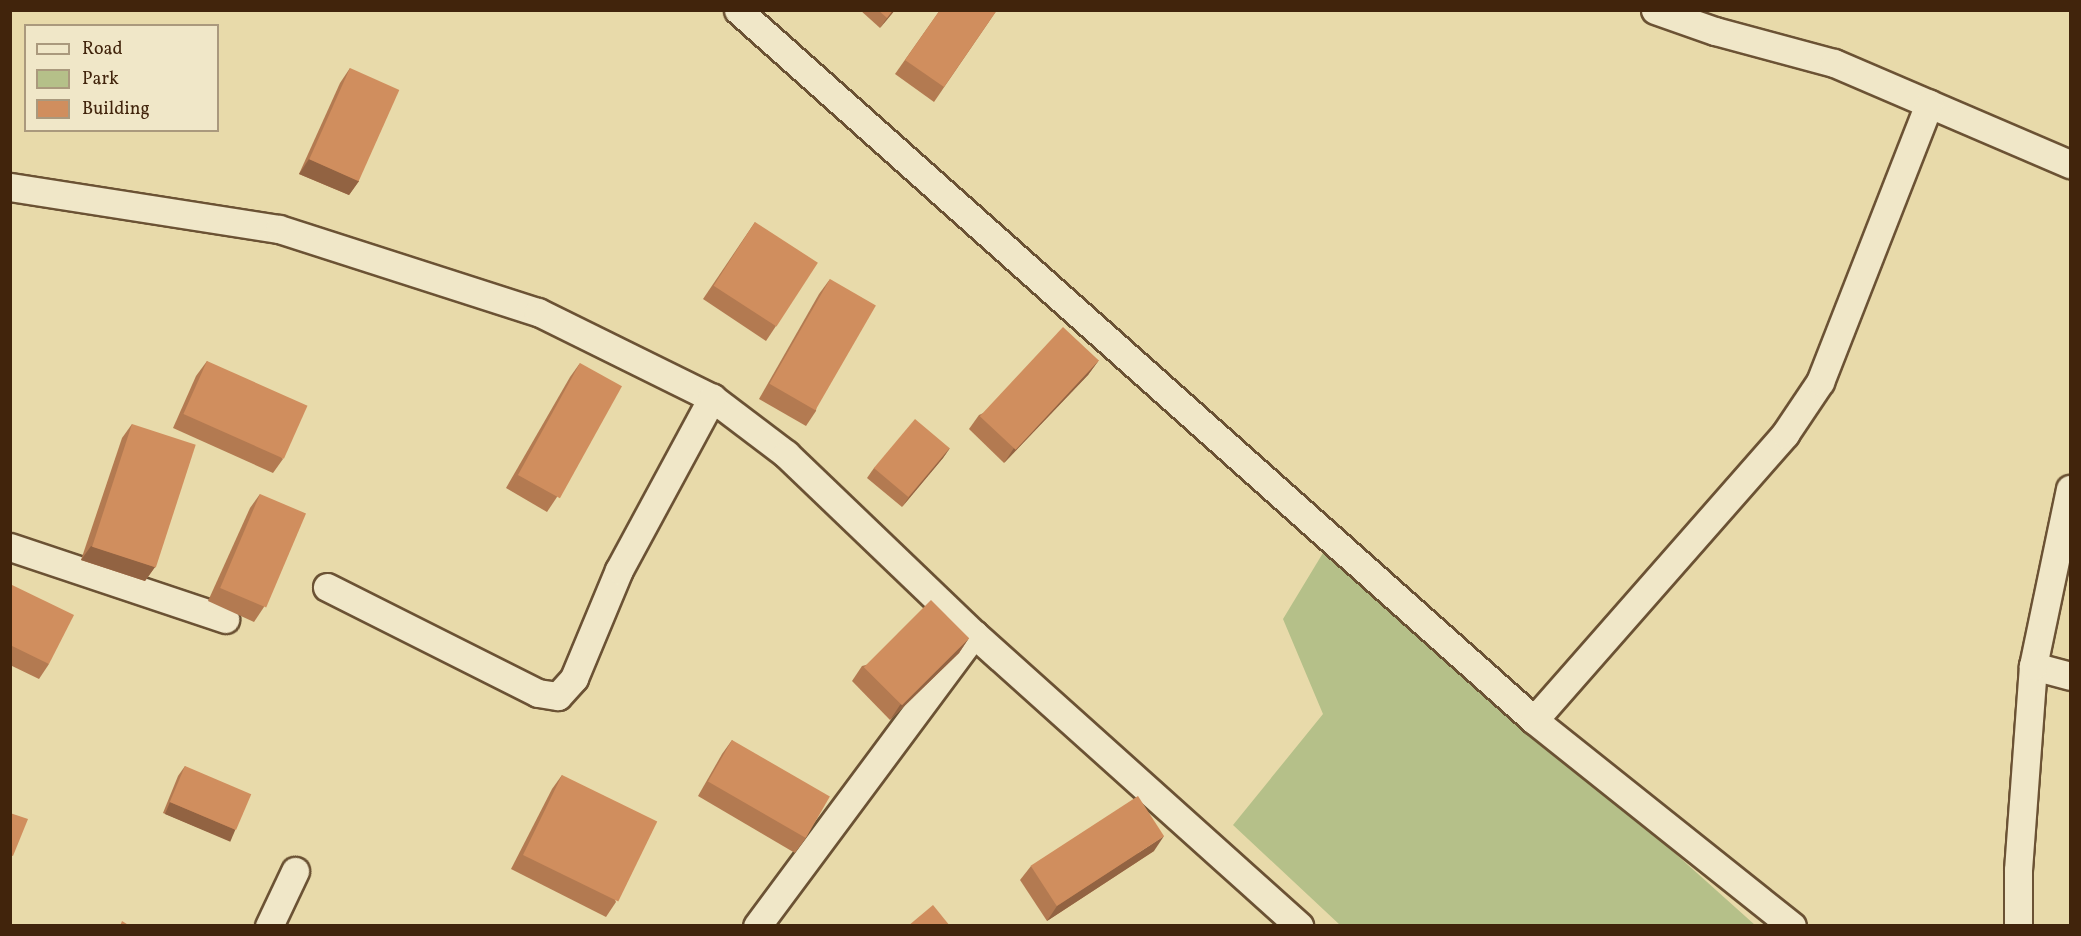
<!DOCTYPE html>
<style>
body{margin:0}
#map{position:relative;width:2081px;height:936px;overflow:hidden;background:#e8daaa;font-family:Vollkorn,serif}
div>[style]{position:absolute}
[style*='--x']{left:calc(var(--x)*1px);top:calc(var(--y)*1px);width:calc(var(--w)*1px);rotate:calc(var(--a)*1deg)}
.green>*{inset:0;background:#b5c089}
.roads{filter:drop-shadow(2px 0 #6b5234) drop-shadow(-2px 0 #6b5234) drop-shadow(0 2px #6b5234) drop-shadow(0 -2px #6b5234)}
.street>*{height:27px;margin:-13.5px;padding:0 13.5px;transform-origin:13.5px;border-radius:13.5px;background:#f0e7c8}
.wall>*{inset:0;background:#b37a51}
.shaded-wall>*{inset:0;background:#926342;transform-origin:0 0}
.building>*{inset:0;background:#d08e5e;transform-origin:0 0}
span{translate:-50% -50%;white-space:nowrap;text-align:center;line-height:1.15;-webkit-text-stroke:6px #f0e7c8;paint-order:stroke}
.frame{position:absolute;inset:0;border:12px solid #41240c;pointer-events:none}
.legend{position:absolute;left:24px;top:24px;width:195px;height:108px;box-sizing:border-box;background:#f0e7c8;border:2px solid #aa997d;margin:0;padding:8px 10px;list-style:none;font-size:18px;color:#41240c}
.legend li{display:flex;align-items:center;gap:12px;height:30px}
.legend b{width:30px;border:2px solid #aa997d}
</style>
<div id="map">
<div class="green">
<div style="clip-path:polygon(1329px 543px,1755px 925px,1340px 925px,1233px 825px,1323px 714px,1283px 619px)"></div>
</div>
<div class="roads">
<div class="street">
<div style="--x:738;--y:10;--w:1067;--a:41.73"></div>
<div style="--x:1534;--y:720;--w:330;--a:38.6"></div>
<div style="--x:1655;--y:10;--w:64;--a:19.3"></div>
<div style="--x:1715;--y:31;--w:123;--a:15.1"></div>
<div style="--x:1834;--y:63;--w:257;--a:23.2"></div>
<div style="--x:10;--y:187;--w:272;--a:8.9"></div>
<div style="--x:279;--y:229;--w:272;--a:17.8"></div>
<div style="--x:538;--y:312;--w:194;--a:26.3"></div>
<div style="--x:712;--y:398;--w:93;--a:37.1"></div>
<div style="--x:786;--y:454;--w:260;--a:43.8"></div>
<div style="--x:974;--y:634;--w:437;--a:41.9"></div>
<div style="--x:10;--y:547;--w:227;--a:18.5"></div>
<div style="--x:327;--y:587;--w:236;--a:26.7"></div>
<div style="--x:538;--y:693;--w:20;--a:9"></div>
<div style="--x:558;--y:696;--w:24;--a:-48"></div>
<div style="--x:574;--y:678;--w:117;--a:-67.4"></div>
<div style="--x:619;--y:570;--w:196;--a:-61.6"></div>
<div style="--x:2033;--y:666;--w:38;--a:15"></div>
<div style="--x:1534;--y:720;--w:381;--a:-48.7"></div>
<div style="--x:1785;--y:434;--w:63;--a:-56.1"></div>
<div style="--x:1820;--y:382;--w:299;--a:-68.6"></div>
<div style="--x:269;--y:926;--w:61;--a:-64.7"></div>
<div style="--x:757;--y:926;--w:364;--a:-53.4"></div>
<div style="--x:2018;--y:926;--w:56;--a:-90"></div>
<div style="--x:2018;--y:870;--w:205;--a:-85.8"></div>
<div style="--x:2033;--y:666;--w:181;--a:-78.2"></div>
</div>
</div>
<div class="wall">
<div style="clip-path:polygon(860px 10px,895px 10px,880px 28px)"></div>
<div style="clip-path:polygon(940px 10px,997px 10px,934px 102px,895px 74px)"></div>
<div style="clip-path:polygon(350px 68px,359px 181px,349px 195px,299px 174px,340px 83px)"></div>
<div style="clip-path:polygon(755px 222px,776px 326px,766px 341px,703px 299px)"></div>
<div style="clip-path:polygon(830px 279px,816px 411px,806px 426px,759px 399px,819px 294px)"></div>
<div style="clip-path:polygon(1099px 360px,1088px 375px,1004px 463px,969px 429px,979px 415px)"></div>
<div style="clip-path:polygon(207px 361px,283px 459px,273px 473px,173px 428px,196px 376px)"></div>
<div style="clip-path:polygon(580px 363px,557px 497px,547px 512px,506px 488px,570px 377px)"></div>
<div style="clip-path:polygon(132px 424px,155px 567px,145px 581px,81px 560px,122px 438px)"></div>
<div style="clip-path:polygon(950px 448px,943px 458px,902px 507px,867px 478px,874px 468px)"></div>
<div style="clip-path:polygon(260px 494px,264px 607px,254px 622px,208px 601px,250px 508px)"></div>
<div style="clip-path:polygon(10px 584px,49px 664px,39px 679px,10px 665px)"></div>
<div style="clip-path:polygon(969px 638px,959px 653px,890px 720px,852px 681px,862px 666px)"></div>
<div style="clip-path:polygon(732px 740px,806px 838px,795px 853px,698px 796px,722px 754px)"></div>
<div style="clip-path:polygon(185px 766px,235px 830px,228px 840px,163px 813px,178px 776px)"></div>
<div style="clip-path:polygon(562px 775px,616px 902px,606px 917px,511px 869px,552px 789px)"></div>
<div style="clip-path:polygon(1154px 851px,1047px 921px,1020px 880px,1031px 866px)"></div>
</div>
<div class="shaded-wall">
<div style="clip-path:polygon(893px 10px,895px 10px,880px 28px,887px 18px)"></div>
<div style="clip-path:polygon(309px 159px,359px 181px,349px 195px,299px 174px)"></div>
<div style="clip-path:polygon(1099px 360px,1088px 375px,1004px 463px,1014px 448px)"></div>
<div style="clip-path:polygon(950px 448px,943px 458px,902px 507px,909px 497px)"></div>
<div style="clip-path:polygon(91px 546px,155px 567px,145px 581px,81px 560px)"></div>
<div style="clip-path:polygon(969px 638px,959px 653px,890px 720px,900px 705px)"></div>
<div style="left:170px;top:802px;width:71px;height:13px;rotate:23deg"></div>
<div style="clip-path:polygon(1164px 836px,1154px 851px,1047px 921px,1057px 906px)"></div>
</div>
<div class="building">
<div style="clip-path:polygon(878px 10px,893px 10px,887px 18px)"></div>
<div style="clip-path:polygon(940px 10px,997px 10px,944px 87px,905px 60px)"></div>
<div style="left:350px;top:68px;width:54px;height:100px;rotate:24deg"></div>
<div style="left:755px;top:222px;width:75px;height:76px;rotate:33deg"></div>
<div style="left:830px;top:279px;width:53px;height:121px;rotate:30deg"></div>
<div style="left:1063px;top:327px;width:49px;height:122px;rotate:43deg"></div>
<div style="left:207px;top:361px;width:110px;height:58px;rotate:24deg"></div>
<div style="left:580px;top:363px;width:48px;height:128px;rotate:29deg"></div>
<div style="left:915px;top:419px;width:45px;height:64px;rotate:40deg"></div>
<div style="left:132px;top:424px;width:67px;height:129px;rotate:18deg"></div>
<div style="left:260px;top:494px;width:50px;height:102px;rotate:23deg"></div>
<div style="clip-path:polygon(10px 584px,74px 615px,49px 664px,10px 645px)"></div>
<div style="left:931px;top:600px;width:54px;height:95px;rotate:45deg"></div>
<div style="left:732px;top:740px;width:113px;height:48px;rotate:30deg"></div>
<div style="left:185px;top:766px;width:72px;height:39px;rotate:23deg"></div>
<div style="left:562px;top:775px;width:106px;height:89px;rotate:26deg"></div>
<div style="left:1138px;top:796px;width:48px;height:128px;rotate:57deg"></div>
<div style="clip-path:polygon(10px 813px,28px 819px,13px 856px,10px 855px)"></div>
<div style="clip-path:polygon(933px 905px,950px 926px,908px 926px)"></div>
<div style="clip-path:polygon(122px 921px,130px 926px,120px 926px)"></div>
</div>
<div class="frame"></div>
<ul class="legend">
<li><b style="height:8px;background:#f0e7c8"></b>Road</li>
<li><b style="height:16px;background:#b5c089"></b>Park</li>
<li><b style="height:16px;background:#d08e5e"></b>Building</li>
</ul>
</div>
